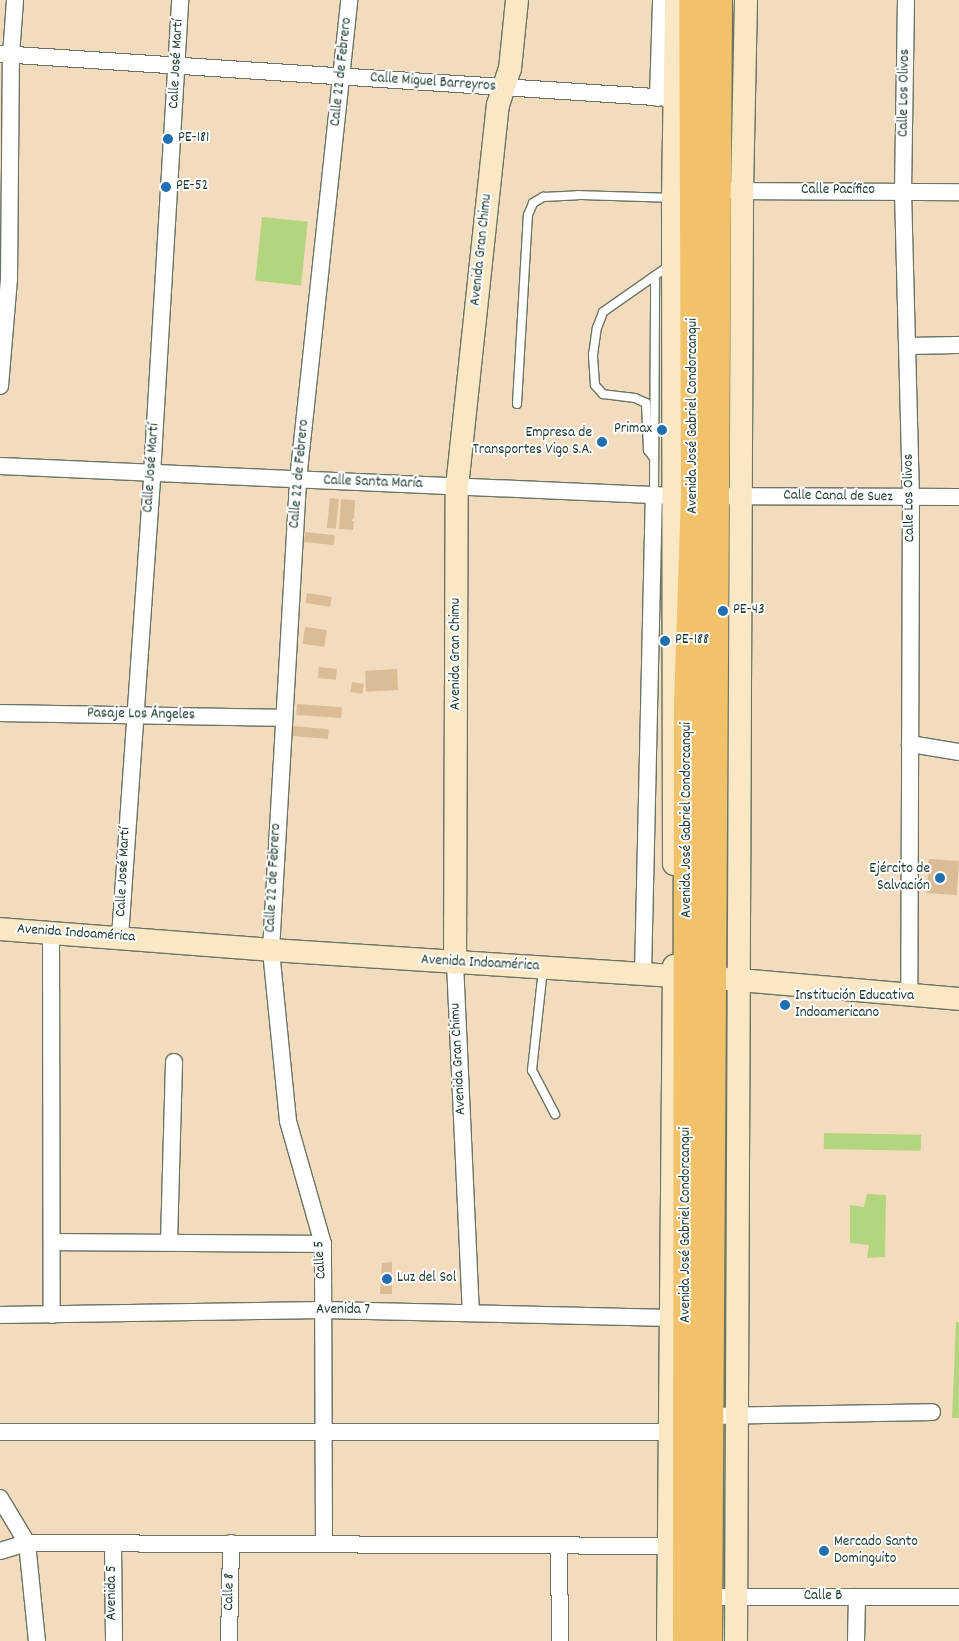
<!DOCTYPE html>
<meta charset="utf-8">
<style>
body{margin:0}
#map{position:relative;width:959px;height:1641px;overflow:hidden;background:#f2dcbd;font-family:Dekko,sans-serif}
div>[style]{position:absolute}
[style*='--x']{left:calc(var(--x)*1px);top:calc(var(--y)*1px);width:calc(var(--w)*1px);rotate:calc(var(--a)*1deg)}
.green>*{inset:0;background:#b3d57d;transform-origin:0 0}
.building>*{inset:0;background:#dabc96;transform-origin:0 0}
.roads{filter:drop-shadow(1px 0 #697564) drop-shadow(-1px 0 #697564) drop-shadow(0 1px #697564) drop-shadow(0 -1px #697564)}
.lane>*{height:8px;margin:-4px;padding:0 4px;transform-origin:4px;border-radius:4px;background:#fff}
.street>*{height:16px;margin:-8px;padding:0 8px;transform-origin:8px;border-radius:8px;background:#fff}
.secondary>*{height:22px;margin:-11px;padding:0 11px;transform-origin:11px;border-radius:11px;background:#fae7c3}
.highway>*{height:28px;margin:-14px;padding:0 14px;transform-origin:14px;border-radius:14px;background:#f2c26a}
.dots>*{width:14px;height:14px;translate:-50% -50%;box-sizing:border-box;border:2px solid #fff;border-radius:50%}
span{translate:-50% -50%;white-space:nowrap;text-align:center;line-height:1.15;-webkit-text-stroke:4px #fff;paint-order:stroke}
.street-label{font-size:15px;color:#1f3d34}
.poi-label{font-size:15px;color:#1f3d34}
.left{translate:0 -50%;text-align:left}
.right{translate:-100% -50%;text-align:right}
</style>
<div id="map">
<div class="green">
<div style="left:262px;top:217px;width:46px;height:64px;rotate:6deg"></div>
<div style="left:824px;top:1133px;width:97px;height:16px;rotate:1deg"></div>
<div style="clip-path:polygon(867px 1194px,886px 1195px,885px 1257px,867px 1258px,869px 1245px,850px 1243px,850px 1205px,864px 1207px)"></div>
<div style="clip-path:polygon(956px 1322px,959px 1322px,959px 1418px,952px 1418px)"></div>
</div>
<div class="building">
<div style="left:330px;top:498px;width:9px;height:30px;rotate:6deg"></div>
<div style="clip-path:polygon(341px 499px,355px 500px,354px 518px,351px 521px,354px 521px,353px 530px,339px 529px)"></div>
<div style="left:305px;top:532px;width:30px;height:10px;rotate:6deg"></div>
<div style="left:307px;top:593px;width:25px;height:10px;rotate:9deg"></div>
<div style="left:305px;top:627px;width:22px;height:17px;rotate:8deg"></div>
<div style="left:319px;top:667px;width:18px;height:11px;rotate:6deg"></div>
<div style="left:397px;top:669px;width:21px;height:32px;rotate:87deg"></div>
<div style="left:352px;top:682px;width:12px;height:10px;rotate:9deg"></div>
<div style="left:297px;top:704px;width:45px;height:11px;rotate:4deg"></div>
<div style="left:293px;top:726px;width:36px;height:10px;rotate:5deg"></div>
<div style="left:929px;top:859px;width:30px;height:34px;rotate:4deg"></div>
<div style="clip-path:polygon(392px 1262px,392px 1294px,380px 1294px,382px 1263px)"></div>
</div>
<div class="roads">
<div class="lane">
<div style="--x:517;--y:404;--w:189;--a:-86.7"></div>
<div style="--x:528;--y:215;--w:13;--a:-67"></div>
<div style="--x:533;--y:203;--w:12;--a:-31"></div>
<div style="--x:543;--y:197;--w:35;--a:-3"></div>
<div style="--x:578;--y:195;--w:93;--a:1.8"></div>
<div style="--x:654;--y:458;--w:10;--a:-127"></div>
<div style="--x:648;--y:450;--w:47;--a:-92.4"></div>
<div style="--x:646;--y:403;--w:12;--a:-156"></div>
<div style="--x:635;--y:398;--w:32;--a:-173"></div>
<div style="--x:603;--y:394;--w:12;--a:-132"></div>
<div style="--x:595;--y:385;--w:30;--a:-94"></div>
<div style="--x:593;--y:355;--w:27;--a:-82"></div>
<div style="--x:597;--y:328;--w:17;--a:-69"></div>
<div style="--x:603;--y:312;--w:82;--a:-35"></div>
<div style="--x:654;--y:495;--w:219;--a:-89.7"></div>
<div style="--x:543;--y:969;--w:102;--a:96.2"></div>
<div style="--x:532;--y:1070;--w:50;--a:62.4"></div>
</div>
<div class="street">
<div style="--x:906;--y:0;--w:192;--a:90.9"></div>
<div style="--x:903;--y:192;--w:306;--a:88.5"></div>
<div style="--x:911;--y:498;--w:499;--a:90.2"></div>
<div style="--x:0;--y:54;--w:685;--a:3.76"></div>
<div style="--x:658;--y:98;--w:98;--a:-88.2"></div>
<div style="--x:732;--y:191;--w:227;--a:0.3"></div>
<div style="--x:907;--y:346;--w:52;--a:-1.1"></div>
<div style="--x:0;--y:386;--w:107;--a:-85.2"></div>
<div style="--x:9;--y:279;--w:224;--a:-89.5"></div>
<div style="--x:11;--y:55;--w:55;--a:-85.8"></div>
<div style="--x:0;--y:466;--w:675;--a:2.55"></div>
<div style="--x:674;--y:496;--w:285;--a:0.2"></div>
<div style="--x:0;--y:713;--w:283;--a:1"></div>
<div style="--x:910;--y:744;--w:50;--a:9.3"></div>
<div style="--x:51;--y:932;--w:383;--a:89.9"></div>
<div style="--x:120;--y:937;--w:463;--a:-86"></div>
<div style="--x:152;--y:475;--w:476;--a:-86.6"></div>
<div style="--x:455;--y:963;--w:349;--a:87.4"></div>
<div style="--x:643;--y:974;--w:479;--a:-88.7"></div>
<div style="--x:52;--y:1242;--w:271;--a:0.4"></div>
<div style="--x:169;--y:1242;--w:180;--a:-88.4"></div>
<div style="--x:0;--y:1315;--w:323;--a:-0.9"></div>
<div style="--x:323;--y:1310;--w:359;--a:1.3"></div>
<div style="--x:704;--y:1420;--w:7;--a:-34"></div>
<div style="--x:710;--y:1416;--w:222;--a:-1"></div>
<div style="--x:0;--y:1432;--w:680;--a:0"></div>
<div style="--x:0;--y:1498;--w:52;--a:59"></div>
<div style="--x:27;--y:1543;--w:99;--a:84.2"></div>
<div style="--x:324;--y:1544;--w:300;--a:-90.2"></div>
<div style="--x:323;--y:1244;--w:128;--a:-105.9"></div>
<div style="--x:288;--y:1121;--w:172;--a:-95.7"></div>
<div style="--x:271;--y:950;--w:471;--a:-86.7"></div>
<div style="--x:298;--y:480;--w:483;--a:-83.9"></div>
<div style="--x:113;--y:1545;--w:96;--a:89.4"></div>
<div style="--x:559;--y:1546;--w:95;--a:89.4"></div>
<div style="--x:0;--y:1551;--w:28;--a:-17"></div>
<div style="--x:27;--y:1543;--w:652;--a:0.26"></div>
<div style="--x:701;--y:1597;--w:258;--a:0"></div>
<div style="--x:229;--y:1641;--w:98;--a:-88.8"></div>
<div style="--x:856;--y:1641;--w:44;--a:-88.7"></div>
</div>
<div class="secondary">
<div style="--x:674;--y:864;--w:666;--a:-90.09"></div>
<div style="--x:673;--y:198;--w:198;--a:-89.1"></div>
<div style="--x:0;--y:929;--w:272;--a:4.4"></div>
<div style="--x:271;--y:950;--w:420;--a:3.7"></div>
<div style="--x:455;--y:963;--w:476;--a:-89.8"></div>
<div style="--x:457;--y:487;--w:384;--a:-83.9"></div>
<div style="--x:498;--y:105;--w:38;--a:-72"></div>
<div style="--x:510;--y:69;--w:69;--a:-84.2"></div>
<div style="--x:727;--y:979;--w:233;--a:4.9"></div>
<div style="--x:668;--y:1641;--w:675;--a:-89.49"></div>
<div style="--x:736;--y:1641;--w:1450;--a:-89.76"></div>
<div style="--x:742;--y:191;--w:191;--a:-88.8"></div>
</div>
<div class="highway">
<div style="--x:687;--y:1641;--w:936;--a:-89.94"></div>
<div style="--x:688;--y:705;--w:209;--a:-88.1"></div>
<div style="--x:695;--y:496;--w:496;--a:-90.2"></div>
<div style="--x:708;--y:1641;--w:1641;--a:-89.65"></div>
</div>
</div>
<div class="dots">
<div style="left:168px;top:139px;background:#1f6fb2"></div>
<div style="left:166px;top:187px;background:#1f6fb2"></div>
<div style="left:662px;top:430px;background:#1f6fb2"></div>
<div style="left:602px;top:442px;background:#1f6fb2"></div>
<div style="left:723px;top:611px;background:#1f6fb2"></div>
<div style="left:665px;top:641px;background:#1f6fb2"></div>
<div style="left:940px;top:878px;background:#1f6fb2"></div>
<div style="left:785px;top:1005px;background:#1f6fb2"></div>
<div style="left:387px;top:1279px;background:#1f6fb2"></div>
<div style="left:824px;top:1551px;background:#1f6fb2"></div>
</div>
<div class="street-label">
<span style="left:177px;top:64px;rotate:-87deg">Calle José Martí</span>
<span style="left:342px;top:72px;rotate:-84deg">Calle 22 de Febrero</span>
<span style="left:433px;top:83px;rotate:4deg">Calle Miguel Barreyros</span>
<span style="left:905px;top:93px;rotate:-89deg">Calle Los Olivos</span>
<span style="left:838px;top:191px">Calle Pacífico</span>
<span style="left:482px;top:250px;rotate:-84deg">Avenida Gran Chimu</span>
<span style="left:694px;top:416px;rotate:-90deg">Avenida José Gabriel Condorcanqui</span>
<span style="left:152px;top:468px;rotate:-86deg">Calle José Martí</span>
<span style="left:300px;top:474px;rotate:-85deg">Calle 22 de Febrero</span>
<span style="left:373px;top:483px;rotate:2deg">Calle Santa María</span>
<span style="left:838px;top:497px;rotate:1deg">Calle Canal de Suez</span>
<span style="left:910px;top:498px;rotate:-91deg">Calle Los Olivos</span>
<span style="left:457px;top:654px;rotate:-90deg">Avenida Gran Chimu</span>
<span style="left:141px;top:715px;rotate:1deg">Pasaje Los Ángeles</span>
<span style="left:688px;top:820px;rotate:-90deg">Avenida José Gabriel Condorcanqui</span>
<span style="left:124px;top:872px;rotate:-87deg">Calle José Martí</span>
<span style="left:274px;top:878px;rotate:-87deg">Calle 22 de Febrero</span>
<span style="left:76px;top:934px;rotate:4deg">Avenida Indoamérica</span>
<span style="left:480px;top:964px;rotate:3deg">Avenida Indoamérica</span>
<span style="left:459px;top:1059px;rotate:-93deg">Avenida Gran Chimu</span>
<span style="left:687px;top:1225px;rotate:-90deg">Avenida José Gabriel Condorcanqui</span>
<span style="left:321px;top:1260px;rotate:-94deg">Calle 5</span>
<span style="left:343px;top:1311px">Avenida 7</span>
<span style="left:230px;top:1592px;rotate:-89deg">Calle 8</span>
<span style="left:113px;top:1593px;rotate:-90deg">Avenida 5</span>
<span style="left:823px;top:1597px">Calle B</span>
</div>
<div class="poi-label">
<span class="left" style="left:178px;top:139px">PE-181</span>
<span class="left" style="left:176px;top:187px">PE-52</span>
<span class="right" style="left:652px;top:430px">Primax</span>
<span class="right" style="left:592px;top:442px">Empresa de<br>Transportes Vigo S.A.</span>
<span class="left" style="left:733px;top:611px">PE-43</span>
<span class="left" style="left:675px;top:641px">PE-188</span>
<span class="right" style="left:930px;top:878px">Ejército de<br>Salvación</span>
<span class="left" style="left:795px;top:1005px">Institución Educativa<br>Indoamericano</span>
<span class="left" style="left:397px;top:1279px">Luz del Sol</span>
<span class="left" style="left:834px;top:1551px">Mercado Santo<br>Dominguito</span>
</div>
</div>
